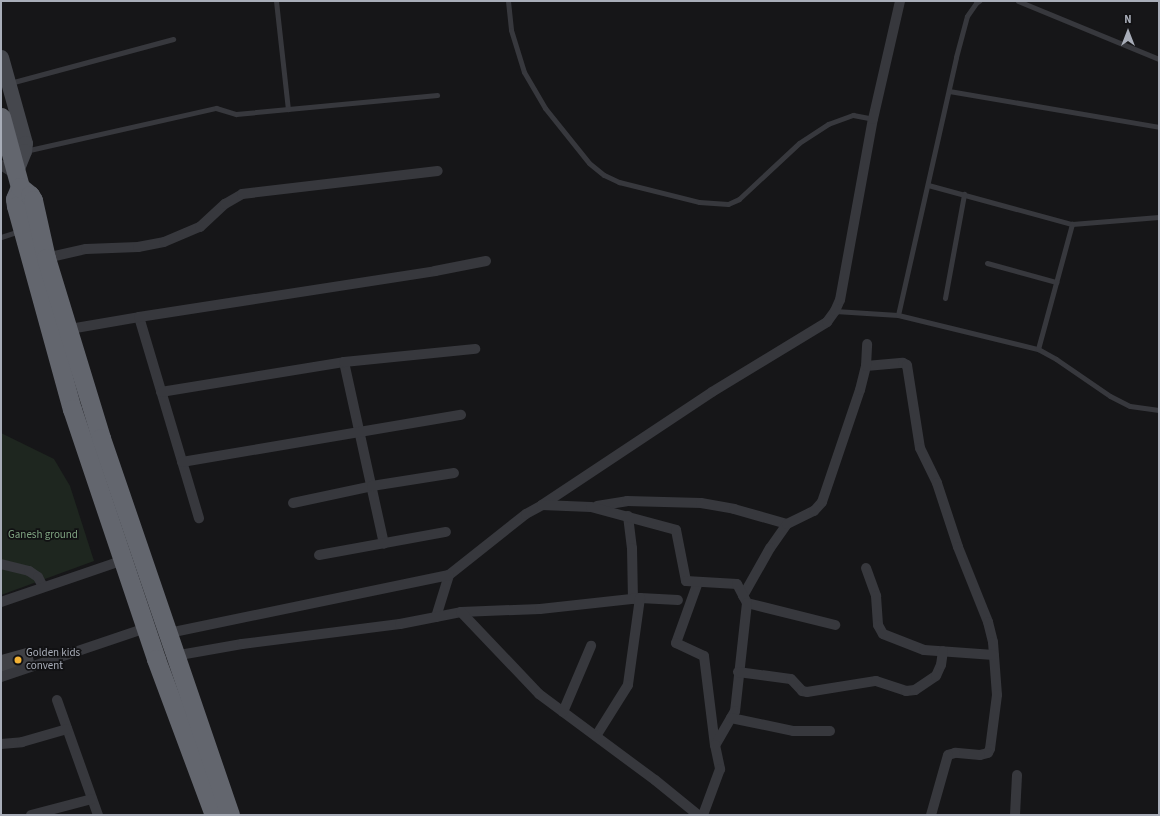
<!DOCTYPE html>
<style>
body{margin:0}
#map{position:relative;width:1160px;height:816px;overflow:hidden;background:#161618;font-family:"Source Sans 3",sans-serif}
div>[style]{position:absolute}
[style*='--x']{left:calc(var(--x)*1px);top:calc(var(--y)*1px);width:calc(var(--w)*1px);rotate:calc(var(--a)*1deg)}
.green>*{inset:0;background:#1e261f}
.building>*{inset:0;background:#404145}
.lane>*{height:5px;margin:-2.5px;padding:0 2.5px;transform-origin:2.5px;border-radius:2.5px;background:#37383d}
.street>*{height:10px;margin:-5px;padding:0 5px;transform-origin:5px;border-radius:5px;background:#37383d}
.secondary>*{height:15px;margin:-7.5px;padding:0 7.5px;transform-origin:7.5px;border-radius:7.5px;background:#45474d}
.highway>*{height:19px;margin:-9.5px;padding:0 9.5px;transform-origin:9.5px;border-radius:9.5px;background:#63666e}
.dots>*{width:11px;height:11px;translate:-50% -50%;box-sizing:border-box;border:2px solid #111113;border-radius:50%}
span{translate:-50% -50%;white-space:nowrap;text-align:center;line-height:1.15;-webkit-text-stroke:3.5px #111113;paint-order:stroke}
.park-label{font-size:11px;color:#7fa381}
.poi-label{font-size:11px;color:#a8adb8}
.left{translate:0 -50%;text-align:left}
.frame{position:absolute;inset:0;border:2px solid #a8adb8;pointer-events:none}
.north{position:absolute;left:1108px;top:12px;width:40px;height:40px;-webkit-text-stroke:3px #111113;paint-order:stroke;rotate:0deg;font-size:11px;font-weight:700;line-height:16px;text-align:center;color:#a8adb8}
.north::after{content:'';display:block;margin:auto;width:14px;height:18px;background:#a8adb8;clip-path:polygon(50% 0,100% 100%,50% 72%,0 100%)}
</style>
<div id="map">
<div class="green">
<div style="clip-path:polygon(1px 433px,54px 459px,70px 486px,94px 561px,1px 595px)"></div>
</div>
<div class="building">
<div style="clip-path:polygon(30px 647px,35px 665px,1px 677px,1px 655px)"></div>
</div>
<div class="lane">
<div style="--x:276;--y:1;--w:109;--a:83.7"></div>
<div style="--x:508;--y:1;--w:29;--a:84"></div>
<div style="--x:511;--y:30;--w:44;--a:72.8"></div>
<div style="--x:524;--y:72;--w:42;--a:59.7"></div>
<div style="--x:545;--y:108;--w:70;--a:51.3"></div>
<div style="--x:589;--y:163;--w:19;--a:39"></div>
<div style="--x:604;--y:175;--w:17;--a:25"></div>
<div style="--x:619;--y:182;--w:82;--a:14"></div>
<div style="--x:699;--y:202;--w:29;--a:4"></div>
<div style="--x:728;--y:204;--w:12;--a:-24"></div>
<div style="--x:739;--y:199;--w:82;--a:-43"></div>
<div style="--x:799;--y:143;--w:35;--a:-33"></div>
<div style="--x:828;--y:124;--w:27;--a:-20"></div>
<div style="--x:853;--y:115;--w:20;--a:11"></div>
<div style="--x:1018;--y:1;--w:152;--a:22.4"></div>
<div style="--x:10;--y:83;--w:169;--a:-15.1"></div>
<div style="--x:949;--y:91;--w:213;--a:9.7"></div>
<div style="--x:25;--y:151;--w:196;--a:-12.7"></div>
<div style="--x:216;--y:108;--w:21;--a:17"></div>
<div style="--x:236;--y:114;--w:202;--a:-5.4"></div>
<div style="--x:928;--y:185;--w:149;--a:15.2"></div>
<div style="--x:1072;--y:224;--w:87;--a:-4.6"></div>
<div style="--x:1;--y:237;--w:19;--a:-18"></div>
<div style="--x:987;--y:263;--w:72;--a:15.4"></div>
<div style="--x:945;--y:298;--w:106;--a:-79.6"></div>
<div style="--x:835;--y:311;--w:63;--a:3.6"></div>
<div style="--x:898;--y:315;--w:144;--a:13.7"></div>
<div style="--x:1038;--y:349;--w:21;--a:29"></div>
<div style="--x:1056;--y:359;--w:65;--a:34.4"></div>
<div style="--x:1110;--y:396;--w:22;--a:27"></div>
<div style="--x:1130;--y:406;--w:29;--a:8"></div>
<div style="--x:898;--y:315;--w:264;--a:-77.3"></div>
<div style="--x:956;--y:57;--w:42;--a:-75"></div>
<div style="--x:967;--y:16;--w:16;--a:-55"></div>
<div style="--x:976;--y:3;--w:4;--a:-34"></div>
<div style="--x:1038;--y:349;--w:130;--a:-74.8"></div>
</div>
<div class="street">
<div style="--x:1;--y:165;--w:17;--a:33"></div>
<div style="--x:46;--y:258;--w:41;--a:-12.7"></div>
<div style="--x:86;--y:249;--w:52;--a:-2.2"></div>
<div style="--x:138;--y:247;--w:26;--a:-11"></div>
<div style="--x:164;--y:242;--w:39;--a:-23"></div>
<div style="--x:200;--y:227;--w:34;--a:-43"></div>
<div style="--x:225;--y:204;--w:20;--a:-30"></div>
<div style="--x:242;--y:194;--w:197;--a:-6.7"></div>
<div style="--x:139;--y:317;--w:210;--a:73.4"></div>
<div style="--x:64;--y:330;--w:76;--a:-9.8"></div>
<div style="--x:139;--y:317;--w:300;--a:-8.8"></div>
<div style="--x:435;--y:271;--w:52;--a:-11.1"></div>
<div style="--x:344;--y:362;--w:186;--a:77.6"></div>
<div style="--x:866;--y:366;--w:37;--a:-5"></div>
<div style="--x:903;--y:363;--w:4;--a:27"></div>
<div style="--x:907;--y:365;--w:84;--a:81.1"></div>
<div style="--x:920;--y:448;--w:39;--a:64"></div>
<div style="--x:937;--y:483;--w:67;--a:71.8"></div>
<div style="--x:958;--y:547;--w:81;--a:68.2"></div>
<div style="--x:988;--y:622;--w:21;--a:76"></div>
<div style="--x:993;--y:642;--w:53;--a:85.7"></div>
<div style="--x:997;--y:695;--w:54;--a:97.4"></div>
<div style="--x:990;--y:749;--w:4;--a:117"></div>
<div style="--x:988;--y:753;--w:8;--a:166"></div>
<div style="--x:980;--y:755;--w:25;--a:-175"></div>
<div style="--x:955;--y:753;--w:7;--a:164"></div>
<div style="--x:948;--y:755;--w:62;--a:105.8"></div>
<div style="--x:161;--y:392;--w:185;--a:-9.3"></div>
<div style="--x:344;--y:362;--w:132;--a:-5.7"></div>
<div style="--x:182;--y:462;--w:283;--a:-9.6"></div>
<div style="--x:293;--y:503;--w:81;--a:-12.1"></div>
<div style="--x:372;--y:486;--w:83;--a:-9"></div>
<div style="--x:542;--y:505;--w:204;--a:-33.6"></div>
<div style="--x:712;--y:392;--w:135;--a:-31.3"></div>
<div style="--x:827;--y:322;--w:14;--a:-54"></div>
<div style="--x:835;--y:311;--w:12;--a:-66"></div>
<div style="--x:840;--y:300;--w:184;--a:-79.7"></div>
<div style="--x:873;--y:119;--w:121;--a:-77.1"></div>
<div style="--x:597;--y:506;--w:30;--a:-9"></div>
<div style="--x:627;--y:501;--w:74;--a:1.5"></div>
<div style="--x:701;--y:503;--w:34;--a:10"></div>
<div style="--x:734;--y:509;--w:55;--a:15.8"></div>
<div style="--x:787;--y:524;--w:29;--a:125"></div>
<div style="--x:770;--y:548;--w:55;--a:119.4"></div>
<div style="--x:628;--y:516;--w:32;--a:83"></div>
<div style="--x:632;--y:548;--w:51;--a:88.9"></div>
<div style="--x:787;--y:524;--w:30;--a:-26"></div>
<div style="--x:814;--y:511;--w:12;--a:-48"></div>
<div style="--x:822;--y:502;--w:118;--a:-71.3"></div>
<div style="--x:860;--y:390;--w:25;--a:-76"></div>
<div style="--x:866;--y:366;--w:22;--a:-87"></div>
<div style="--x:319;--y:555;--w:129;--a:-10.3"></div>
<div style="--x:1;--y:564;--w:29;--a:14"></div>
<div style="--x:29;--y:571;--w:11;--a:34"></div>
<div style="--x:38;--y:577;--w:11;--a:63"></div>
<div style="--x:866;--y:568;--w:30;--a:70"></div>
<div style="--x:876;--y:596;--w:29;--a:86"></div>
<div style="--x:878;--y:625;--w:10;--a:61"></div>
<div style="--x:883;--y:634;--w:44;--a:21.3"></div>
<div style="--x:924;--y:650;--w:70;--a:4.1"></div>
<div style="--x:698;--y:582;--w:65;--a:109.8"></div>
<div style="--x:676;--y:643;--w:31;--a:25"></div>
<div style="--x:704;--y:656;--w:90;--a:83"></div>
<div style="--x:640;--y:598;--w:38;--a:3"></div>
<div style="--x:1;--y:602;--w:127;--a:-18.9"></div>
<div style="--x:747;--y:603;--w:91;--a:14"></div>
<div style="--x:461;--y:612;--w:79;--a:-2.2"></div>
<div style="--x:540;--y:609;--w:101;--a:-6.3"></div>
<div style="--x:640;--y:598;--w:88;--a:97.9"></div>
<div style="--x:628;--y:685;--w:60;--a:122.1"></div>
<div style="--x:436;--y:617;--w:44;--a:-72.8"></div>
<div style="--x:449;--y:575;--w:98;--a:-38.4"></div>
<div style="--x:526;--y:514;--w:18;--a:-29"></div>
<div style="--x:542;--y:505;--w:49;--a:2.3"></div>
<div style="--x:591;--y:507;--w:88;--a:15.1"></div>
<div style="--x:676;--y:530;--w:52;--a:78.9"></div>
<div style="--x:686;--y:581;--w:51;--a:3.4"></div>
<div style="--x:737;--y:584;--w:21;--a:62"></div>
<div style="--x:747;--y:603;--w:109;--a:96.3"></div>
<div style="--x:735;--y:711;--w:39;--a:120"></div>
<div style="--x:715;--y:745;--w:25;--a:78"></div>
<div style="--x:720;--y:769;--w:49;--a:110.3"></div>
<div style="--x:164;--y:634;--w:291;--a:-11.7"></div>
<div style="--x:174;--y:656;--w:69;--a:-10"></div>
<div style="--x:242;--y:644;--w:159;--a:-7.2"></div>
<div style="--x:400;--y:624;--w:62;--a:-11.1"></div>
<div style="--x:461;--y:612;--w:113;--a:46.4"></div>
<div style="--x:539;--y:694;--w:144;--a:36.6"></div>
<div style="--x:655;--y:780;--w:55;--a:39.1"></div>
<div style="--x:738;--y:672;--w:53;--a:7.5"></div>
<div style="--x:791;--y:679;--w:16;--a:47"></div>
<div style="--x:802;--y:691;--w:5;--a:11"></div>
<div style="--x:807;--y:692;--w:70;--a:-9.1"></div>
<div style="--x:876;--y:681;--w:32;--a:18"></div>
<div style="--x:906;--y:691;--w:9;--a:-6"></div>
<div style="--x:915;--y:690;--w:25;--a:-34"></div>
<div style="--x:936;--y:676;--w:12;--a:-66"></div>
<div style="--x:941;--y:665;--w:14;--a:-82"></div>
<div style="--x:1;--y:677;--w:153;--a:-18.7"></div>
<div style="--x:57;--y:700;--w:122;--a:70.4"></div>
<div style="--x:563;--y:712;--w:72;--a:-67"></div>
<div style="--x:731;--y:718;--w:63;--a:11.8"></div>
<div style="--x:793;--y:731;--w:37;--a:0"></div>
<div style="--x:1;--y:744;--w:21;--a:-5"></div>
<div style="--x:22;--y:742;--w:47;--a:-16.1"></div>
<div style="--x:31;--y:815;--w:63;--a:-14.7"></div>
<div style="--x:1015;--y:815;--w:40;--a:-87.1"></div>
</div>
<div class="secondary">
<div style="--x:1;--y:57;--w:89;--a:74.4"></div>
<div style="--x:25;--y:143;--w:8;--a:97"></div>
<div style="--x:24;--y:151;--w:22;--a:112"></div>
</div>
<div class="highway">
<div style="--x:1;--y:117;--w:73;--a:74.8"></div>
<div style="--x:20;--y:187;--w:13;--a:113"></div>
<div style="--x:15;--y:199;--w:7;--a:82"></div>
<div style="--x:16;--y:206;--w:211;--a:74.6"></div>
<div style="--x:72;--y:409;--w:264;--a:71.4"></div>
<div style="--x:156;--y:659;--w:166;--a:69.6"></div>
<div style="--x:20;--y:187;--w:13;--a:39"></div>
<div style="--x:30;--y:195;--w:6;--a:59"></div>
<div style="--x:33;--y:200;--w:59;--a:77.4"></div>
<div style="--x:46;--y:258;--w:188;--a:73"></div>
<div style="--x:101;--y:438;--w:398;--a:71.1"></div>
</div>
<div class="dots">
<div style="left:18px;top:660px;background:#f2b134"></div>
</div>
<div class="park-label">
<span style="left:43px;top:535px">Ganesh ground</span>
</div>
<div class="poi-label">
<span class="left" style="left:26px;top:660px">Golden kids<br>convent</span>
</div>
<div class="frame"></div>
<div class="north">N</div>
</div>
